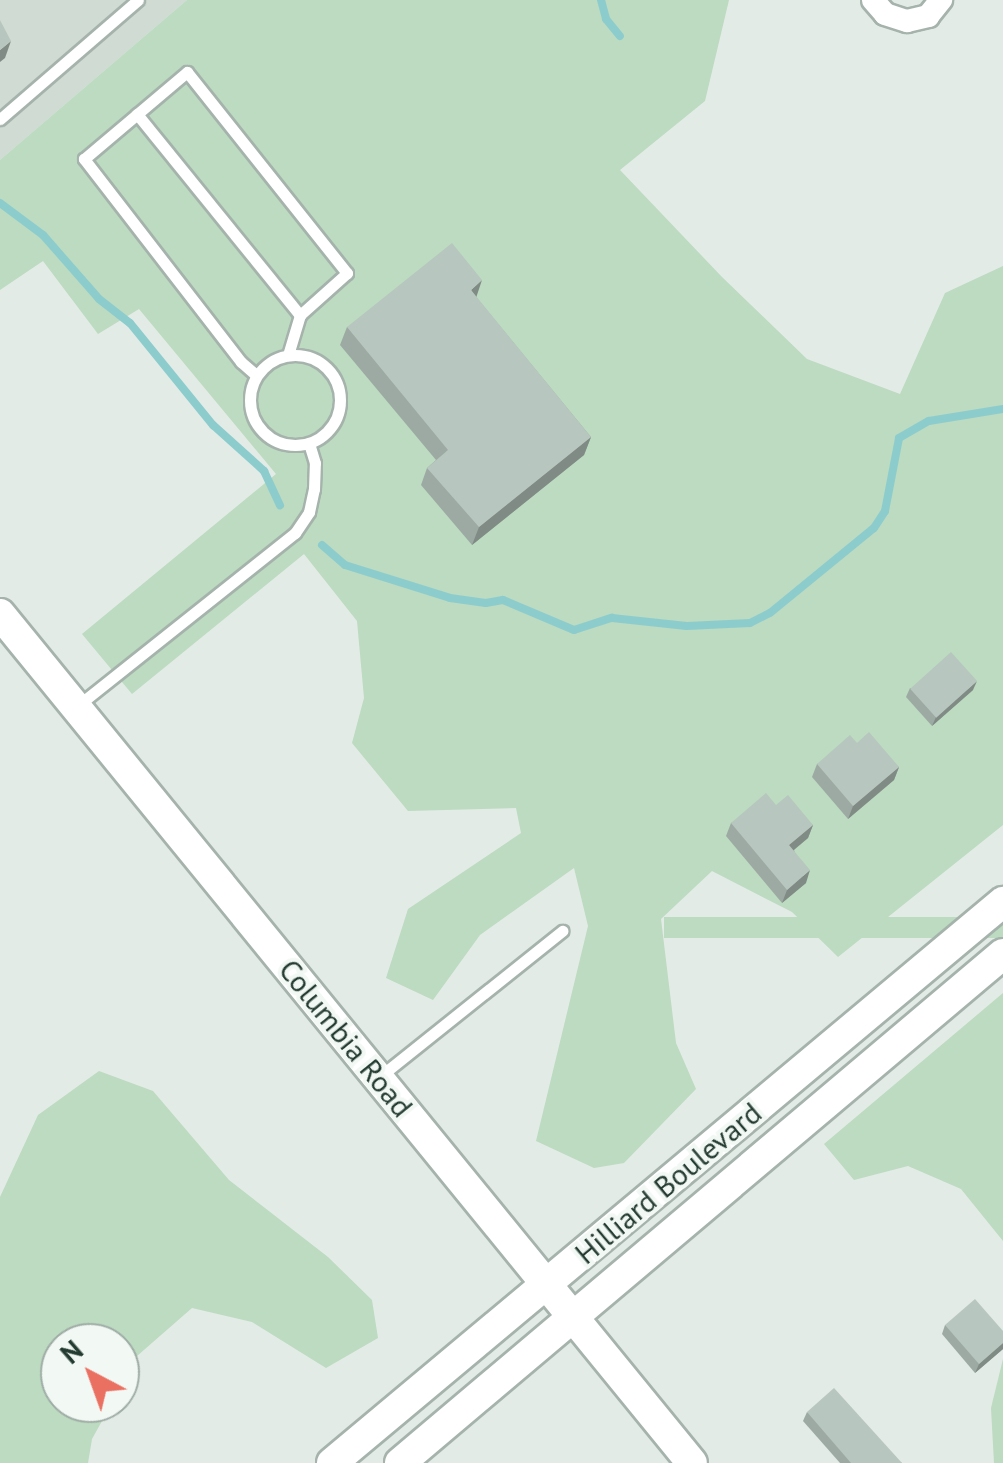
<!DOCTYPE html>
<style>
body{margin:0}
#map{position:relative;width:1003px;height:1463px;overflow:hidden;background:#e2ebe6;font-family:"PT Sans",sans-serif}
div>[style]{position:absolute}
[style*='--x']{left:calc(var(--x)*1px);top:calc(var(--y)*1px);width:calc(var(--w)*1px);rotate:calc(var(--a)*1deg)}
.built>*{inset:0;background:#d0dbd4}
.green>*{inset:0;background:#bcdbc0;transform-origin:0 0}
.stream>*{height:8px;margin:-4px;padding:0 4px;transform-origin:4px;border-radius:4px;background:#8dcccd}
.roads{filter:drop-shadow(2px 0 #a5b3ac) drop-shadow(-2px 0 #a5b3ac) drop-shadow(0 2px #a5b3ac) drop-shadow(0 -2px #a5b3ac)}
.service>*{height:11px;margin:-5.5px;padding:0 5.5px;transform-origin:5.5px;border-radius:5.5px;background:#fff}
.service>.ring{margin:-5.5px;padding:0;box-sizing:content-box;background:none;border:11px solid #fff;border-radius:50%}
.minor>*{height:22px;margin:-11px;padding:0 11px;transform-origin:11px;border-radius:11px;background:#fff}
.secondary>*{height:30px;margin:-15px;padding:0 15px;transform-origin:15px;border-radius:15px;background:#fff}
.wall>*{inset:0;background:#9daaa3}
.shaded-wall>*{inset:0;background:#808b85}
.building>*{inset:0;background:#b7c6be;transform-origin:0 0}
span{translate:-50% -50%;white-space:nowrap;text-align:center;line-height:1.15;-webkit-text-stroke:8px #f2f8f4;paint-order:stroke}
.street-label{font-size:30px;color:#233b31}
.north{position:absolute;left:40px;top:1323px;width:100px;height:100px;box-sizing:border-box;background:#f2f8f4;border:2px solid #9faca6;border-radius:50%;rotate:319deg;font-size:28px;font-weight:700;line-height:40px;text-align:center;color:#233b31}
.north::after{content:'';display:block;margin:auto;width:35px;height:45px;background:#ea7061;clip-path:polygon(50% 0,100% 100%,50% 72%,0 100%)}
</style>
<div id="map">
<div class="built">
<div style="clip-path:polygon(0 0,187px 0,0 160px)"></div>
</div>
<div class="green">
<div style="clip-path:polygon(187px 0,729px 0,705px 101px,620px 170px,722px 277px,807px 359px,900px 394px,945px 293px,1003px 266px,1003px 825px,838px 957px,792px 912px,712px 871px,661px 919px,676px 1043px,696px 1089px,624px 1163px,594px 1168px,536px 1141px,588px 926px,574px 868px,480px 935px,433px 1000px,386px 978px,408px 909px,521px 833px,516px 808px,408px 811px,352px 743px,364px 698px,357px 621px,304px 554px,132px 694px,82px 634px,276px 474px,139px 309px,98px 334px,43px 261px,0 290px,0 160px)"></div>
<div style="left:1003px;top:917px;width:21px;height:339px;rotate:90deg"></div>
<div style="clip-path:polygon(1003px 993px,1003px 1241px,961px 1189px,908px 1166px,854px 1180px,824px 1144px)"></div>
<div style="clip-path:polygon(99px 1071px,153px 1091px,229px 1180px,328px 1257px,372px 1300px,378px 1338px,326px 1368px,252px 1322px,192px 1308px,137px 1356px,120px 1387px,120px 1343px,60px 1343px,60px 1403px,112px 1403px,92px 1439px,88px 1463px,0 1463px,0 1197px,38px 1115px)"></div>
<div style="clip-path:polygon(1003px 1359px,1003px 1463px,994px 1463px,991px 1408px)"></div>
</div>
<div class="stream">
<div style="--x:601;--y:0;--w:20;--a:75"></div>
<div style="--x:606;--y:19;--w:22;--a:51"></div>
<div style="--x:0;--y:203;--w:54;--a:36.7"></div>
<div style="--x:43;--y:235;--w:85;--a:48.8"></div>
<div style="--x:99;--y:299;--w:39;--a:38"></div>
<div style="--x:130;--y:323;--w:132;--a:50.9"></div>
<div style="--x:213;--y:425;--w:69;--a:42"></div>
<div style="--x:264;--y:471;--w:38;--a:65"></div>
<div style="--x:322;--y:545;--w:30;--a:41"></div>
<div style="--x:345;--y:565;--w:110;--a:17.4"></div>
<div style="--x:450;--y:598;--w:36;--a:8"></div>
<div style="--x:486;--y:603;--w:17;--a:-10"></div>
<div style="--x:503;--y:600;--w:77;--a:22.9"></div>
<div style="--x:574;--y:630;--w:40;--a:-18"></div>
<div style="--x:612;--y:618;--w:75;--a:6.1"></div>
<div style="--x:687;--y:626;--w:63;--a:-2.7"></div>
<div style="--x:750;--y:623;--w:22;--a:-27"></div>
<div style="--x:770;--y:613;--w:134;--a:-39.3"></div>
<div style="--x:874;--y:528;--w:20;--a:-57"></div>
<div style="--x:885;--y:511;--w:74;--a:-79.1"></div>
<div style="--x:899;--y:438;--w:34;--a:-30"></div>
<div style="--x:929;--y:421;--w:75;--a:-9.2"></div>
</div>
<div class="roads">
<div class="service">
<div style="--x:137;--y:114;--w:259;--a:51"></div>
<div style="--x:0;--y:119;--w:182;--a:-40.8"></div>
<div class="ring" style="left:250px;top:355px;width:79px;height:79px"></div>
<div style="--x:256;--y:375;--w:20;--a:-139"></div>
<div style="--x:241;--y:362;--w:257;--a:-127.7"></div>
<div style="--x:84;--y:159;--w:135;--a:-40.2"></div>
<div style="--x:187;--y:72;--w:257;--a:51.5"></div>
<div style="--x:347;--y:273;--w:63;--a:138.2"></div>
<div style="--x:300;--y:315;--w:42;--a:106.7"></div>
<div style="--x:76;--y:707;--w:280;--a:-38.5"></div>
<div style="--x:295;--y:533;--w:25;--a:-56"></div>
<div style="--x:309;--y:512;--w:24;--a:-78"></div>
<div style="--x:314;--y:489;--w:26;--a:-88"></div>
<div style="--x:315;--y:463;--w:21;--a:-107"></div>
<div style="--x:378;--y:1078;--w:236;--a:-38.6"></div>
</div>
<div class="minor">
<div style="--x:873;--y:0;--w:18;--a:49"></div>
<div style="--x:885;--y:14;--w:23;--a:18"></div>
<div style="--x:907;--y:21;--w:22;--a:-13"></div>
<div style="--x:928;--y:16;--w:21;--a:-51"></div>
</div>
<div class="secondary">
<div style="--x:0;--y:614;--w:1095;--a:50.82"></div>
<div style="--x:332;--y:1463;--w:875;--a:-39.9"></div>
<div style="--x:400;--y:1463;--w:789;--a:-40.17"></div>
</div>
</div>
<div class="wall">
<div style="clip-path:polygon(476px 297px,591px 437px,584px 455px,472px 545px,421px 485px,427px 468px,436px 460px,340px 345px,347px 327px)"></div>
<div style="clip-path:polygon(910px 688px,973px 690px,932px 726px,906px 697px)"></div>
<div style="clip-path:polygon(857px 743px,899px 767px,894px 780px,848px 819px,812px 777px,817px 764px)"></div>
<div style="clip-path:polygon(776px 805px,813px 825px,808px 838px,794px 850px,806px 883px,782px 903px,726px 836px,731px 823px)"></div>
<div style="clip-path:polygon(945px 1325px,1003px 1331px,1003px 1349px,975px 1373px,942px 1334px)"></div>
<div style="clip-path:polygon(807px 1412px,902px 1463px,840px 1463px,803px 1421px)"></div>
</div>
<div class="shaded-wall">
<div style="clip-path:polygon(11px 41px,5px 58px,0 62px,0 50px)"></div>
<div style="clip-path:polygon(482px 280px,476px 298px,471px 290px)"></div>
<div style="clip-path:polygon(591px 437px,584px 455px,472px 545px,479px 527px)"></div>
<div style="clip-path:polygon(977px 681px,973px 690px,932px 726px,936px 717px)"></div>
<div style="clip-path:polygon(899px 767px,894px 780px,848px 819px,853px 806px)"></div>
<div style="clip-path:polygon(813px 825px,808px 838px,784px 858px,789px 845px)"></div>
<div style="clip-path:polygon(810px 870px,806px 883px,782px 903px,787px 890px)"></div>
<div style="clip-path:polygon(1003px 1343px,1003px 1349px,975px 1373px,979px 1364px)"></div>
</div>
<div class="building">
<div style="clip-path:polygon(0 20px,11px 41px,0 50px)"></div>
<div style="clip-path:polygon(452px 243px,482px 280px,471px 290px,591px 437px,479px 527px,427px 468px,448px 450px,347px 327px)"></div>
<div style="left:951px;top:652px;width:39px;height:55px;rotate:48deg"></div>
<div style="clip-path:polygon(869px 732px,899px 767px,853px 806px,817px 764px,850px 735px,857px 743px)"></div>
<div style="clip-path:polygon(766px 793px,776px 805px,788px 795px,813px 825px,789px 845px,810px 870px,787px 890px,731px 823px)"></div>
<div style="clip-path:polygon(975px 1299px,1003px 1331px,1003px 1343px,979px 1364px,945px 1325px)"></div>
<div style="clip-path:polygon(834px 1388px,902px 1463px,851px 1463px,807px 1412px)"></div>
</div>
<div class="street-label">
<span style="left:346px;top:1038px;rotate:51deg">Columbia Road</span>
<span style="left:668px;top:1183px;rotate:-40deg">Hilliard Boulevard</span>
</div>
<div class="north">N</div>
</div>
